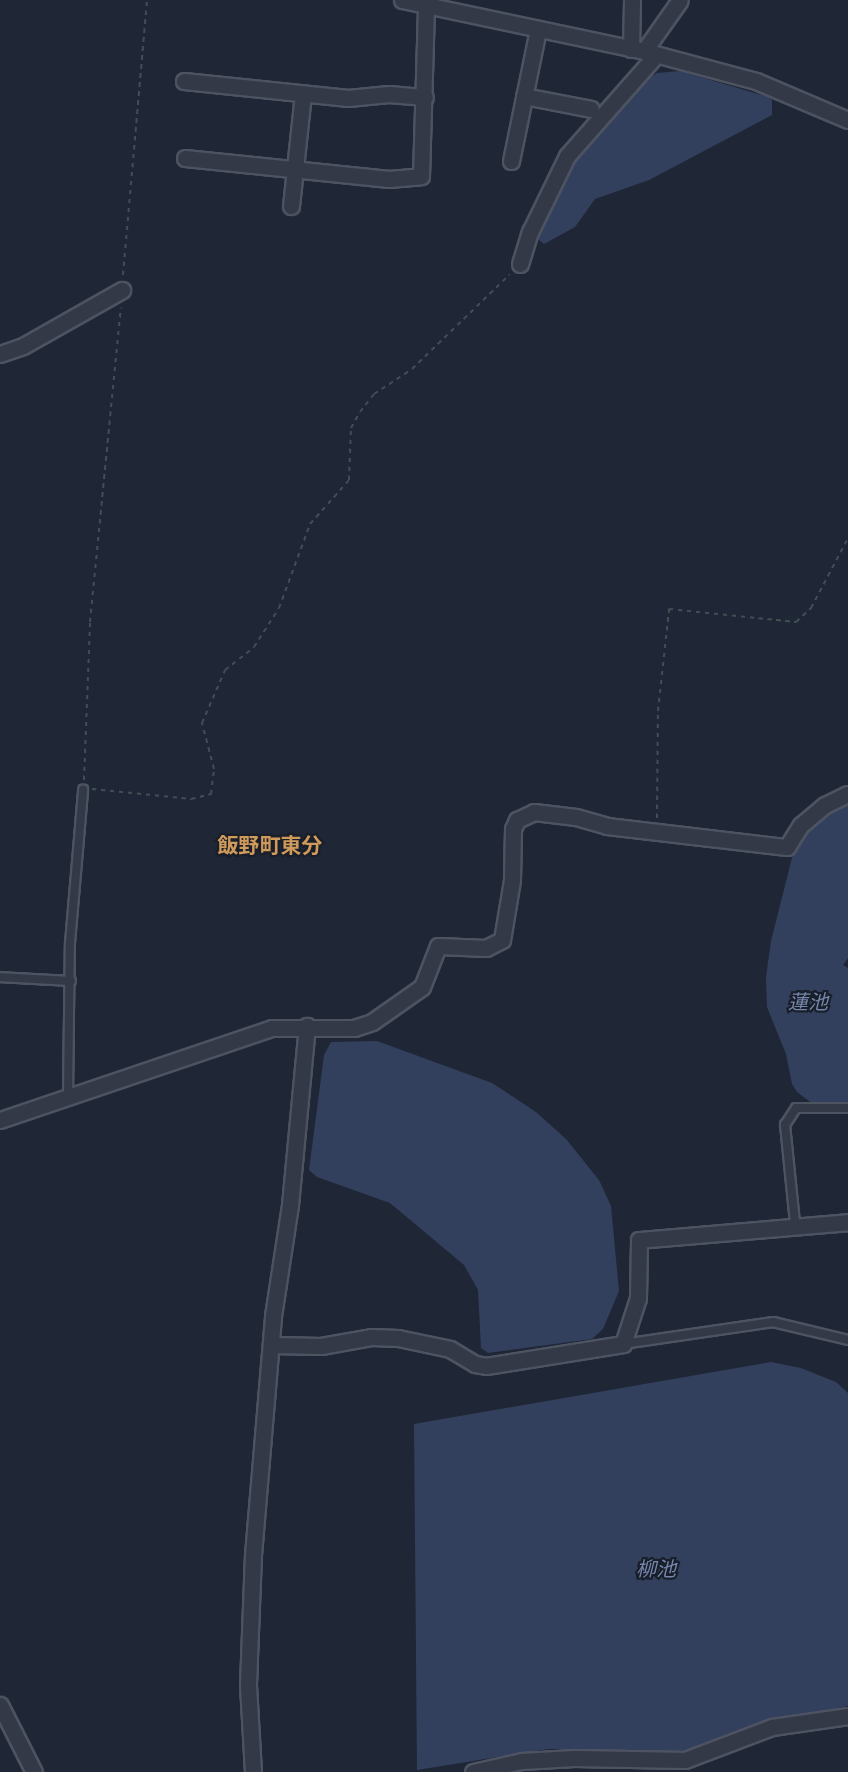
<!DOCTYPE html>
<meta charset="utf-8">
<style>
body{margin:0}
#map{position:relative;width:848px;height:1772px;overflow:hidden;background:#1f2635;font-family:"Open Sans","Noto Sans JP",sans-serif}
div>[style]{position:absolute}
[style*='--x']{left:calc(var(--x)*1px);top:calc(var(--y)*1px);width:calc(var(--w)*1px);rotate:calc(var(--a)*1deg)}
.water>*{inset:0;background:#33405d}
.path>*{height:2px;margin-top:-1px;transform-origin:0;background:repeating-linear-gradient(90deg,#3f4f54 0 4.5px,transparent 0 9px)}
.roads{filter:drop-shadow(2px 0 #4d5361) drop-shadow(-2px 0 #4d5361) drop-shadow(0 2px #4d5361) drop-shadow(0 -2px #4d5361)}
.lane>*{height:8px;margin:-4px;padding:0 4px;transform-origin:4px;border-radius:4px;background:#333946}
.street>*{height:15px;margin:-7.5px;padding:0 7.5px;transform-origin:7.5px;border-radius:7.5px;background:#333946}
span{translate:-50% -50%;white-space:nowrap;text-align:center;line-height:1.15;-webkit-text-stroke:4.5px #181e2a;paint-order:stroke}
.water-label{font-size:20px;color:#7586ab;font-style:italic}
.quarter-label{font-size:21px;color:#d09a5b;font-weight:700}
</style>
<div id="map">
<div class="water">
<div style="clip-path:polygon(680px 71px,768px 97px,772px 100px,772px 115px,649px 180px,595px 199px,575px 227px,544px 244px,537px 238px,541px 222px,575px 160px,592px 137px,642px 82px,657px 73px)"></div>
<div style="clip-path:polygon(848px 804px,848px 958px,843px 965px,848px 968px,848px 1102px,813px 1104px,797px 1092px,792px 1084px,786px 1054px,767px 1007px,766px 977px,771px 941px,797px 838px,818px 819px)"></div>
<div style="clip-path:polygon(377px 1041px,492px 1083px,536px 1112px,566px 1139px,599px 1180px,611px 1206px,619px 1291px,603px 1329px,592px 1339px,488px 1353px,481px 1348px,478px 1290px,464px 1265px,390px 1203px,317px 1177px,309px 1170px,324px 1055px,331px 1042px)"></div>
<div style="clip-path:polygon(771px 1362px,801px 1368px,836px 1382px,848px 1393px,848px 1706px,758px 1724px,707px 1747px,669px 1753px,548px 1749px,417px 1770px,414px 1424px)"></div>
</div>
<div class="path">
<div style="--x:123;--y:275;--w:276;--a:-85"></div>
<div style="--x:84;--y:780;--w:158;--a:-87.8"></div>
<div style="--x:90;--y:622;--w:316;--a:-84.4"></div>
<div style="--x:92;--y:789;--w:100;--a:5.8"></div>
<div style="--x:191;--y:799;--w:21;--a:-14"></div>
<div style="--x:211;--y:794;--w:25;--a:-83"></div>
<div style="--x:214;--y:769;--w:48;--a:-104.6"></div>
<div style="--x:202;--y:723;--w:58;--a:-66.5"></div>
<div style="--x:225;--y:670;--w:37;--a:-38"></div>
<div style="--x:254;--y:647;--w:46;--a:-57.3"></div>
<div style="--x:279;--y:608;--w:90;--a:-69.7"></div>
<div style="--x:310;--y:524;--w:59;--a:-48.4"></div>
<div style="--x:349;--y:480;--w:52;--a:-87.8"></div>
<div style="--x:351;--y:428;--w:18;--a:-61"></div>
<div style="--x:360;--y:412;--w:23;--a:-52"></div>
<div style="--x:374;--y:394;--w:45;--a:-33.3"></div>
<div style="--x:412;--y:369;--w:136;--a:-44.1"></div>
<div style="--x:657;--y:818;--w:107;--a:-89.5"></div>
<div style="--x:658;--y:711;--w:103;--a:-83.8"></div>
<div style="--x:669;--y:609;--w:128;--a:5.8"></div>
<div style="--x:796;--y:622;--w:21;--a:-43"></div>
<div style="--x:811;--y:608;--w:79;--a:-62.1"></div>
</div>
<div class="roads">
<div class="lane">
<div style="--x:0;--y:977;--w:71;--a:3.2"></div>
<div style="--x:68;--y:1097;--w:154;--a:-89.3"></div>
<div style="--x:70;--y:943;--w:154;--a:-85.1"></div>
<div style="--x:795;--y:1223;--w:99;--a:-95.8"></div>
<div style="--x:785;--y:1125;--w:20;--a:-57"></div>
<div style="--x:796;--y:1108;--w:52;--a:0"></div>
<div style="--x:623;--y:1344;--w:152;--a:-8.3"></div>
<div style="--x:773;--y:1322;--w:77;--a:13.5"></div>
</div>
<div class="street">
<div style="--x:402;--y:0;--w:247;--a:11.9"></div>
<div style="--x:644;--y:51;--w:116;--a:15"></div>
<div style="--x:756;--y:81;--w:100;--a:23"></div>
<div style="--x:631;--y:49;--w:49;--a:-88.8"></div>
<div style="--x:644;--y:51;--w:62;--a:-54.8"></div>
<div style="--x:184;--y:81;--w:165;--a:5.9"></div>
<div style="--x:348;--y:98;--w:41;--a:-5.6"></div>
<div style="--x:389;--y:94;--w:36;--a:5"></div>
<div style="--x:524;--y:96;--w:68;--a:11"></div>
<div style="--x:185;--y:158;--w:205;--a:5.9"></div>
<div style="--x:389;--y:179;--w:32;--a:-5"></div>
<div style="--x:421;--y:176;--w:171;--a:-88.3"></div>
<div style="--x:511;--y:161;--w:135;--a:-78.4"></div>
<div style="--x:291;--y:206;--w:113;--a:-83.9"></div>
<div style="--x:520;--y:264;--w:34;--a:-73"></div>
<div style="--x:530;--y:232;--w:85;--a:-64"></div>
<div style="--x:567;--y:156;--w:135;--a:-48.6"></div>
<div style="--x:0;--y:354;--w:24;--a:-19"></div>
<div style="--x:23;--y:346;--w:114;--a:-29.5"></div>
<div style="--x:0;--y:1120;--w:287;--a:-18.7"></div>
<div style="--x:272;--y:1028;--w:82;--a:0"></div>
<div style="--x:354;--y:1028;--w:19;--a:-18"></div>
<div style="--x:372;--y:1022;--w:61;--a:-35"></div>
<div style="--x:422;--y:987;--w:44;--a:-68.7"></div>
<div style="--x:438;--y:946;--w:48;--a:2.4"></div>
<div style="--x:486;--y:948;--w:18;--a:-27"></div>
<div style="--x:502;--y:940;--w:61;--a:-80.5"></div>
<div style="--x:512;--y:880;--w:51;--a:-88.9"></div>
<div style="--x:513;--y:829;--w:10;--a:-66"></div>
<div style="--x:517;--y:820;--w:19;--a:-25"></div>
<div style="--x:534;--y:812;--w:42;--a:6.8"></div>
<div style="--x:576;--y:817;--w:32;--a:16"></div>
<div style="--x:607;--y:826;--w:181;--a:6.7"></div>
<div style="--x:787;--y:847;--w:26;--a:-58"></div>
<div style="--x:801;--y:825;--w:31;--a:-40"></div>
<div style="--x:825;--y:805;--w:25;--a:-26"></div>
<div style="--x:272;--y:1345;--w:49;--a:1.2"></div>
<div style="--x:321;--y:1346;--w:52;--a:-10"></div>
<div style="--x:372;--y:1337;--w:26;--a:2"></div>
<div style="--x:398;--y:1338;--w:53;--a:11.9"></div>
<div style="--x:450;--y:1349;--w:29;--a:31"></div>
<div style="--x:475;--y:1364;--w:11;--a:10"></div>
<div style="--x:486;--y:1366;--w:139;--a:-9.1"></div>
<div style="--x:623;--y:1344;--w:48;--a:-71.9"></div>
<div style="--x:638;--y:1298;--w:58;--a:-89"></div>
<div style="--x:639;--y:1240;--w:210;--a:-4.9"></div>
<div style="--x:0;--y:1705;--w:75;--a:63.1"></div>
<div style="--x:253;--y:1772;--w:88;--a:-93.3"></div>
<div style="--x:248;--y:1684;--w:129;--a:-87.8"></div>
<div style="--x:253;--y:1555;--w:240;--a:-85.2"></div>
<div style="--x:273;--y:1316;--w:112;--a:-81.3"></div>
<div style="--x:290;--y:1205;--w:180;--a:-84.6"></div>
<div style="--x:473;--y:1772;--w:50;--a:-12.7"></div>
<div style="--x:522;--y:1761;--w:52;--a:-3.3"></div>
<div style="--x:574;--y:1758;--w:111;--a:1"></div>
<div style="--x:685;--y:1760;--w:93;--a:-20.8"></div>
<div style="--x:772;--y:1727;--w:77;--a:-8.2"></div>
</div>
</div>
<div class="water-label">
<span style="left:808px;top:1001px">蓮池</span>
<span style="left:656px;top:1568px">柳池</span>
</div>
<div class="quarter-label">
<span style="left:270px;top:845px">飯野町東分</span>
</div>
</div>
